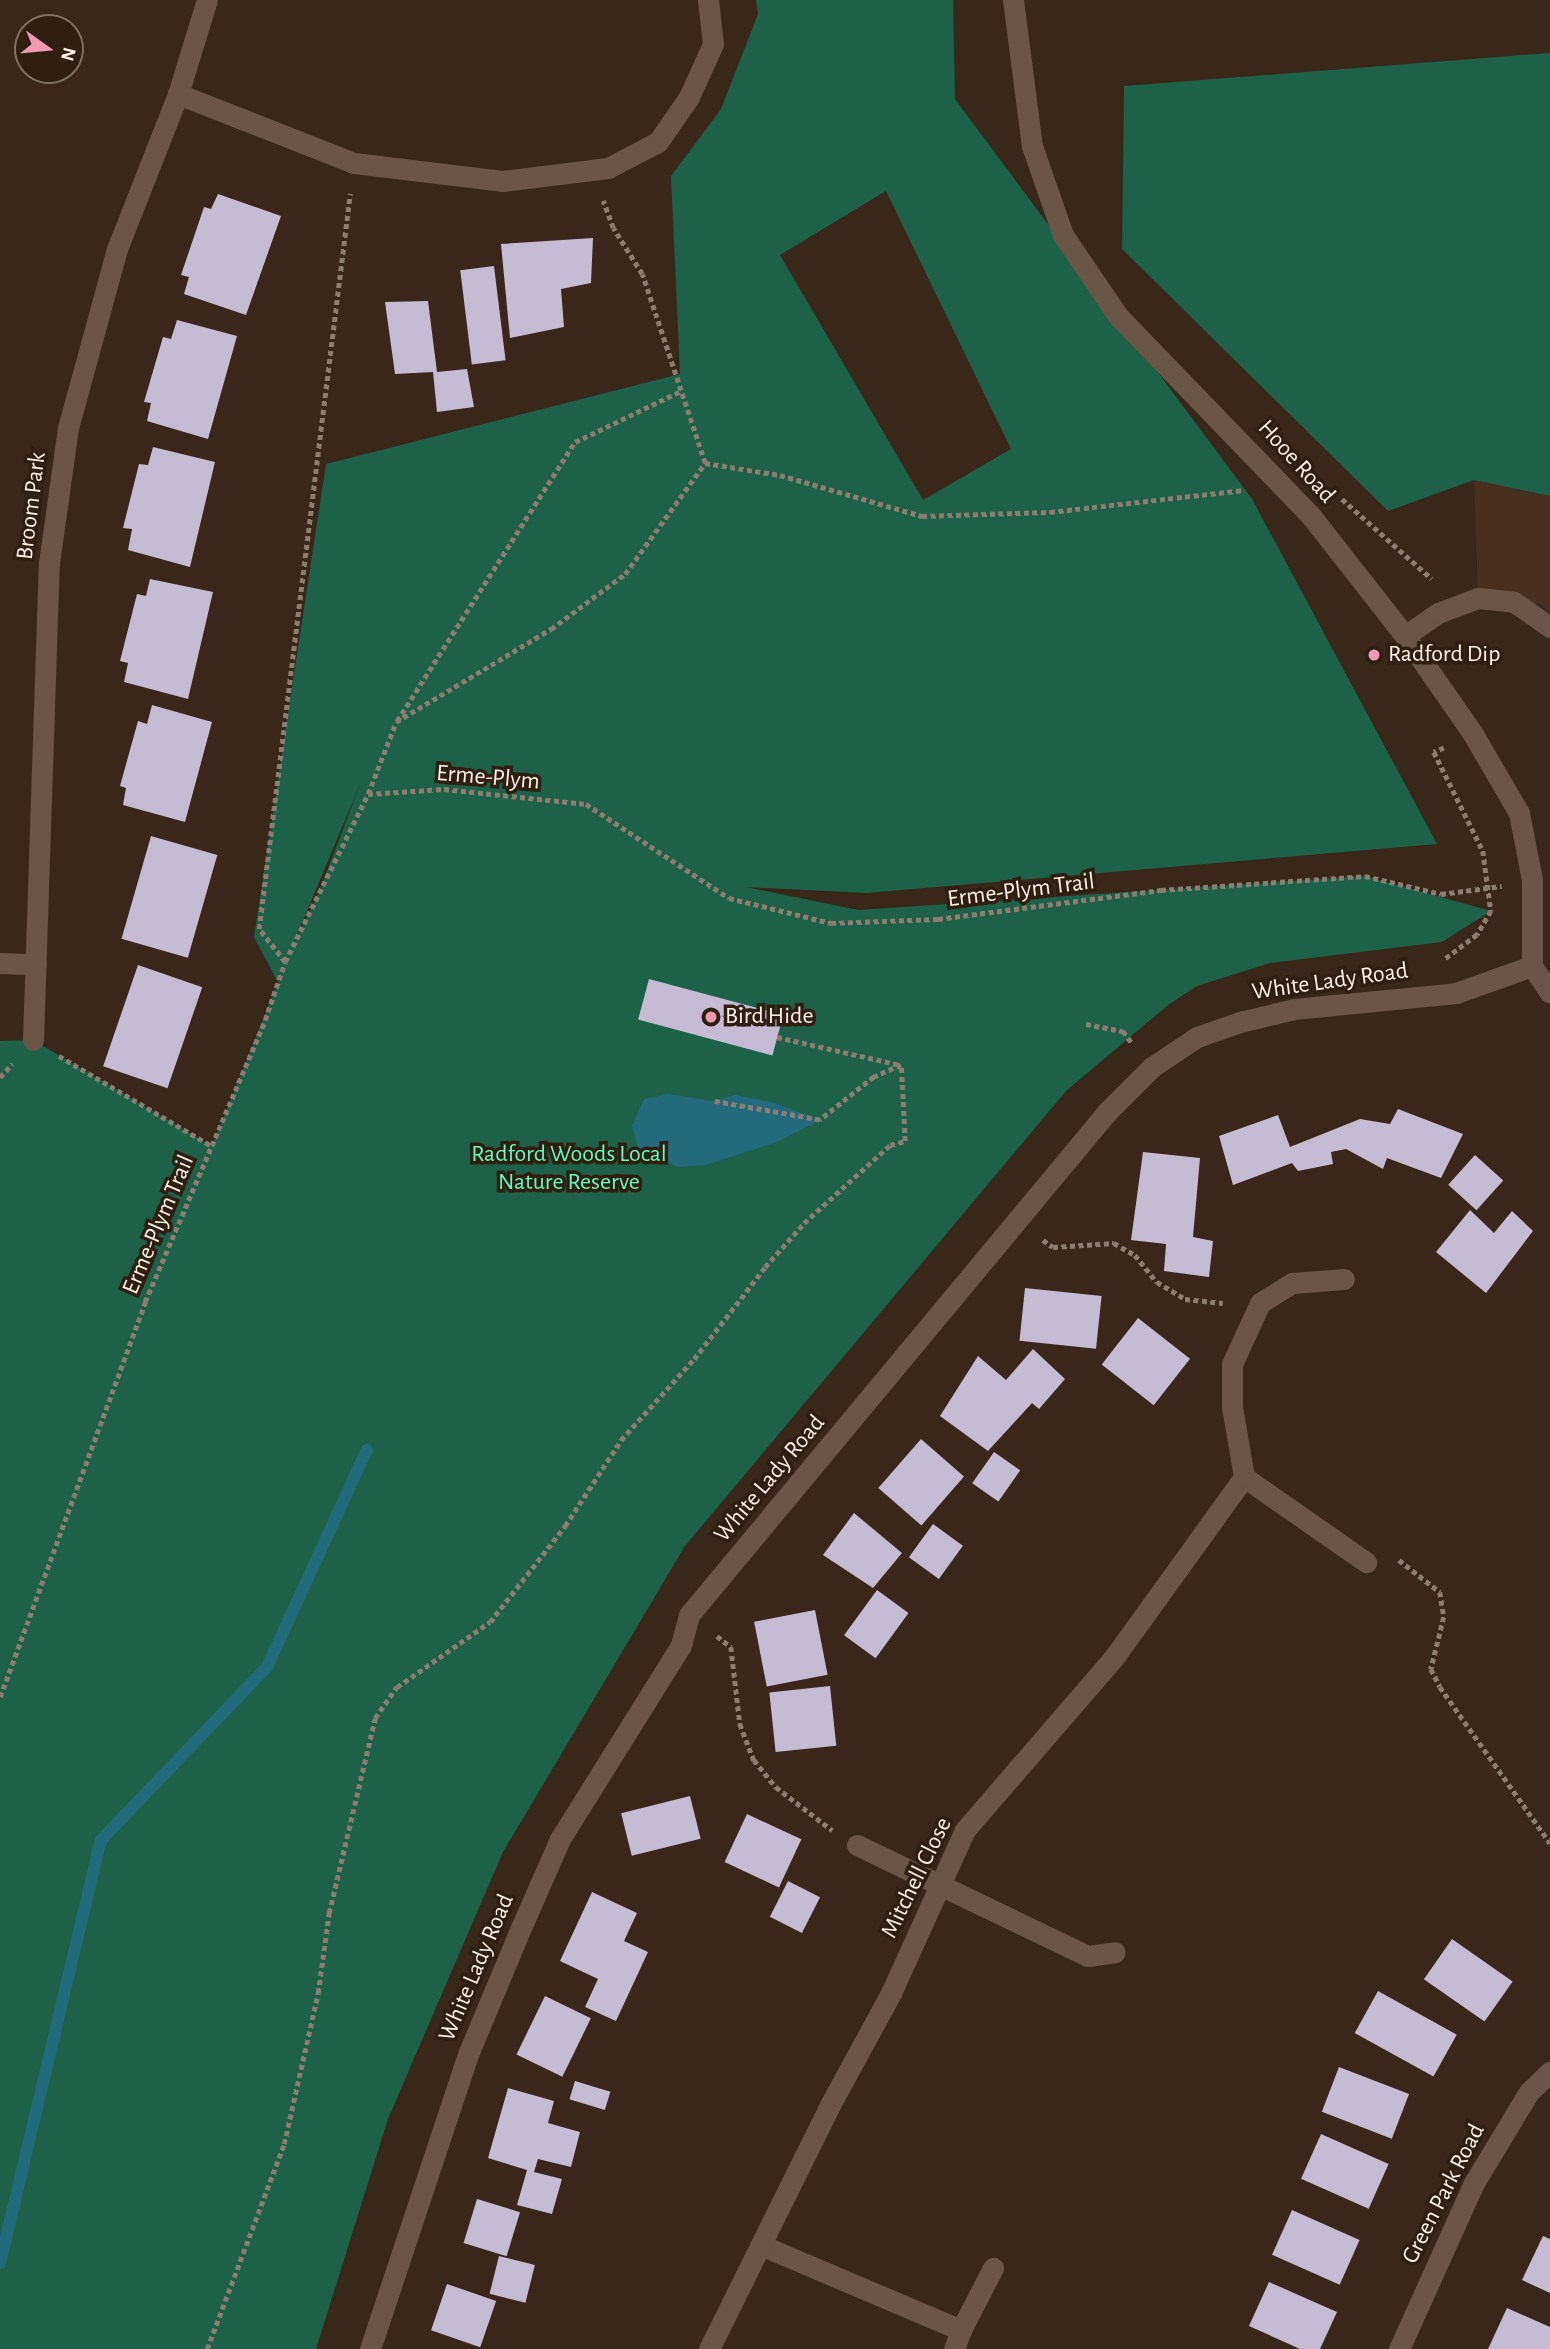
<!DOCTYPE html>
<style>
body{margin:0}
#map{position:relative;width:1550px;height:2349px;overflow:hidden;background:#39271c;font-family:"Alegreya Sans",sans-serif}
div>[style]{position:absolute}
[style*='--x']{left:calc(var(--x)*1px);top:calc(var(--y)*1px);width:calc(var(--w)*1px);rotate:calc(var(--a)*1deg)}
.built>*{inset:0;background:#473020}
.green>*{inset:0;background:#1d6148}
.water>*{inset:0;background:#236b7c}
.stream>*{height:12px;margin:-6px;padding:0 6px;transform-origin:6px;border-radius:6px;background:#236b7c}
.building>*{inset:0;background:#c5bcd3;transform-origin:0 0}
.path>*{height:4.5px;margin-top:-2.25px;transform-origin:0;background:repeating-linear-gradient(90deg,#8c7d73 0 5px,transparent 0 8.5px)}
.minor>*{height:21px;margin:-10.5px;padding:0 10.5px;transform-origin:10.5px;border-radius:10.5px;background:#695649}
.tertiary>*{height:21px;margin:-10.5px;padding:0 10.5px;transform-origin:10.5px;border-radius:10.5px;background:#695649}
.dots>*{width:19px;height:19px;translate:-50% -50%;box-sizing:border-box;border:4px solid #2f1e12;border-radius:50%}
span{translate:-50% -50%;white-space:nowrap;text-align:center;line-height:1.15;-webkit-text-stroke:7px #2f1e12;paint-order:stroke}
.street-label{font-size:24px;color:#fcf0e8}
.poi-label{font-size:24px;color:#fcf0e8}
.left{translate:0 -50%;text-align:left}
.park-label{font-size:24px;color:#62fbc2}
.north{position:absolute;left:14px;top:14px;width:70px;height:70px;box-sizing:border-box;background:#2f1e12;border:2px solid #817268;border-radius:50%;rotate:105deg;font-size:19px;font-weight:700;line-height:28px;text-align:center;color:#fcf0e8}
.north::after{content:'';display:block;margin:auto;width:24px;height:32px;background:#f19ab1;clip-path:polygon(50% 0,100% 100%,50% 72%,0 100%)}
</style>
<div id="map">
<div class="built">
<div style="clip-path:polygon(1474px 480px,1550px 496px,1550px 613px,1540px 604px,1478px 598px)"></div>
</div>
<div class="green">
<div style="clip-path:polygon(evenodd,756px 0,953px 0,955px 99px,1252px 499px,1437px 844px,866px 893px,746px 887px,858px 910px,1365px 876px,1491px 911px,1442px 942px,1270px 963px,1197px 986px,1168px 1005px,1066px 1091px,685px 1546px,503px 1852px,388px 2119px,316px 2349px,0 2349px,0 1041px,33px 1040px,212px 1146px,280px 977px,277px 981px,254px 937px,326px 464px,680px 374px,671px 176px,721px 109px,758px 14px,756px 0,886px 191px,1011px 449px,923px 500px,780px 255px,886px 191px,756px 0,361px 782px,319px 892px,292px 947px,361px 782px)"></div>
<div style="clip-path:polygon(1550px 53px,1550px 496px,1474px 480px,1388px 511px,1122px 249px,1124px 86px)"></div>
</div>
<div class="water">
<div style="clip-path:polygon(668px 1094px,712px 1101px,735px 1095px,775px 1103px,820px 1120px,777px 1142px,705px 1165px,678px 1167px,639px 1150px,632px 1126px,644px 1099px)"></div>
</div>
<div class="stream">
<div style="--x:0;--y:2263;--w:435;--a:-76.6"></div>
<div style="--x:101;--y:1840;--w:240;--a:-46.2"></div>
<div style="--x:267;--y:1667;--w:239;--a:-65.3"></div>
</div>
<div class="building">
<div style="clip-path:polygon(218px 194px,281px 216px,246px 315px,184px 294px,189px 277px,181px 275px,204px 207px,211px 209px)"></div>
<div style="clip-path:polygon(593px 238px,591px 283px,561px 289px,564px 327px,510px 338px,501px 244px)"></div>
<div style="left:494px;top:266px;width:95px;height:34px;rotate:83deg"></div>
<div style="clip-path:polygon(428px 301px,437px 372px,467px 369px,474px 407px,437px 412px,433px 372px,395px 374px,385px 302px)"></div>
<div style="clip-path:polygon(177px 320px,237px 336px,208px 439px,147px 421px,151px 403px,144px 402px,163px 337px,171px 339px)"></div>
<div style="clip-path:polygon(153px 447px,215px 462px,190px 567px,128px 550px,132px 529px,123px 528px,139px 464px,148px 465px)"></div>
<div style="clip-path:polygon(150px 579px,213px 592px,188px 699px,124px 682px,128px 663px,120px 661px,137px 594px,146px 596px)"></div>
<div style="clip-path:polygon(152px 705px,212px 722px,185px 822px,123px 805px,126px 788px,120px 786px,138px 721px,147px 724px)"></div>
<div style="left:151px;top:836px;width:69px;height:107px;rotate:16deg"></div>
<div style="left:138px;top:965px;width:68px;height:107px;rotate:19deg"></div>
<div style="left:649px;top:979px;width:139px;height:42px;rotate:15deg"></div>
<div style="clip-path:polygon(1398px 1109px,1463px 1134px,1441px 1178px,1387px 1158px,1383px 1169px,1346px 1149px,1331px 1152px,1333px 1164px,1298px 1171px,1292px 1163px,1233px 1185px,1219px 1136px,1278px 1115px,1290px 1147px,1360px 1119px,1390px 1124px)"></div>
<div style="clip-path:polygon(1143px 1152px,1200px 1158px,1193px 1237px,1213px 1241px,1209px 1277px,1164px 1271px,1166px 1244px,1131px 1240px)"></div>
<div style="left:1475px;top:1155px;width:38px;height:40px;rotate:42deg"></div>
<div style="clip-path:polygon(1470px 1210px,1494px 1233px,1512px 1211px,1533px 1231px,1486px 1293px,1436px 1252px)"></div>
<div style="left:1025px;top:1288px;width:77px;height:53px;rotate:6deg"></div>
<div style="left:1138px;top:1318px;width:66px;height:59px;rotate:38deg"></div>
<div style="clip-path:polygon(1033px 1349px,1065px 1379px,1039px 1409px,1032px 1403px,988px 1451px,940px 1416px,978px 1356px,1006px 1380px)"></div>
<div style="left:921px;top:1439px;width:57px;height:65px;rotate:41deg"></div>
<div style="left:994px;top:1452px;width:32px;height:38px;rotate:35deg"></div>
<div style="clip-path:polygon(854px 1513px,902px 1553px,873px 1588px,823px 1555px)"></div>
<div style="left:933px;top:1524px;width:37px;height:41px;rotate:36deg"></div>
<div style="left:877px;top:1590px;width:39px;height:56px;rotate:36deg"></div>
<div style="left:815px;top:1610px;width:66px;height:62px;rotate:79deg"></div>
<div style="left:830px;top:1686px;width:60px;height:61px;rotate:84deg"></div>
<div style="left:690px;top:1796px;width:44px;height:71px;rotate:76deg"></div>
<div style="left:747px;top:1814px;width:60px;height:53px;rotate:25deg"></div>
<div style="left:788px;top:1881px;width:36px;height:40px;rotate:27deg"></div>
<div style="clip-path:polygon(592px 1892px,637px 1913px,624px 1941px,648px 1952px,616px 2021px,585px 2007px,598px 1979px,560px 1961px)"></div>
<div style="left:1452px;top:1939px;width:74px;height:49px;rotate:35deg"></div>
<div style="left:1378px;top:1991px;width:90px;height:48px;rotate:29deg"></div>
<div style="left:545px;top:1996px;width:51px;height:65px;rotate:26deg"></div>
<div style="left:1339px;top:2067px;width:75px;height:48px;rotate:21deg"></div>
<div style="left:575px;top:2081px;width:37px;height:19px;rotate:17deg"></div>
<div style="clip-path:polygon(508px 2088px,554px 2101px,548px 2123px,580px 2132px,571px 2167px,538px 2159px,534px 2172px,562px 2179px,552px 2214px,517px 2205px,527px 2170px,488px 2158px)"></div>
<div style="left:1321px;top:2134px;width:74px;height:49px;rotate:24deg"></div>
<div style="left:477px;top:2199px;width:45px;height:46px;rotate:17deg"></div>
<div style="left:1292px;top:2210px;width:74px;height:49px;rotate:24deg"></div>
<div style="clip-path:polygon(1543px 2236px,1550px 2239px,1550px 2293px,1522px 2280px)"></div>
<div style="left:499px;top:2256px;width:37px;height:39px;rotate:14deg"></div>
<div style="clip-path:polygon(1269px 2282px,1337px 2312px,1320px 2349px,1300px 2349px,1249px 2326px)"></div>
<div style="left:447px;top:2284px;width:52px;height:49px;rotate:19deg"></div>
<div style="clip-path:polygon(1507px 2308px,1550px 2327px,1550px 2349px,1488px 2349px)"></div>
</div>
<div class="path">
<div style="--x:705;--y:463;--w:76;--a:9.1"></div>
<div style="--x:780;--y:475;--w:148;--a:16.1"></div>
<div style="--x:922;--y:516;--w:128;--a:-1.8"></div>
<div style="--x:1050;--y:512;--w:193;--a:-6.5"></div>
<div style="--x:1342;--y:499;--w:120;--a:41.6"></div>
<div style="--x:397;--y:721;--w:331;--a:-57.5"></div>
<div style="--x:575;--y:442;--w:118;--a:-25.7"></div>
<div style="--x:1444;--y:748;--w:11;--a:158"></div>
<div style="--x:1434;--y:752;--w:110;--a:63.7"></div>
<div style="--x:1483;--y:851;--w:61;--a:82.4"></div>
<div style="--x:1491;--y:911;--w:28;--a:120"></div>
<div style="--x:1477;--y:935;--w:40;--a:143"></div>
<div style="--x:368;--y:794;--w:77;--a:-68.7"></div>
<div style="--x:396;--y:722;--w:181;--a:-31"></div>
<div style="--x:551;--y:629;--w:92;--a:-36.6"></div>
<div style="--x:625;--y:574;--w:137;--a:-54.2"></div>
<div style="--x:705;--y:463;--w:199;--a:-108.4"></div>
<div style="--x:642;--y:274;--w:54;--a:-122.2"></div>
<div style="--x:613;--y:228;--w:29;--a:-110"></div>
<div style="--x:285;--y:962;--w:42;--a:-128.2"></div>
<div style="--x:259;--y:929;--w:741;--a:-82.94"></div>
<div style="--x:1086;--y:1024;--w:38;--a:11"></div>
<div style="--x:1123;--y:1031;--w:15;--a:53"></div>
<div style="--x:777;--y:1037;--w:126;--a:12.8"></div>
<div style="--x:59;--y:1056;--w:178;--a:30.5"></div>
<div style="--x:0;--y:1077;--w:18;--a:-47"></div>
<div style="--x:1043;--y:1240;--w:12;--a:35"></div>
<div style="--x:1053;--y:1247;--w:61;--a:-3.8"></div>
<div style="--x:1114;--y:1243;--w:24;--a:30"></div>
<div style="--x:1135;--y:1255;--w:35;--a:51"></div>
<div style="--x:1157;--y:1282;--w:33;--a:31"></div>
<div style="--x:1185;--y:1299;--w:38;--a:6"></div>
<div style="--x:1399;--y:1560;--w:52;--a:38"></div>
<div style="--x:1440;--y:1592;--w:25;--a:81"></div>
<div style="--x:1444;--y:1617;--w:54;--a:104"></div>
<div style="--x:1431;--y:1669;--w:20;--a:63"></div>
<div style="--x:1440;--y:1687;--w:191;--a:54.8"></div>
<div style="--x:717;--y:1636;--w:18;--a:38"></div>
<div style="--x:731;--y:1647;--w:78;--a:83.3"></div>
<div style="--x:740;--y:1724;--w:39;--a:69"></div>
<div style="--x:754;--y:1760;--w:35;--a:51"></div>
<div style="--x:776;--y:1787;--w:71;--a:37.5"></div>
<div style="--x:0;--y:1697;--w:421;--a:-69.8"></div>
<div style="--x:145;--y:1302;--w:306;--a:-66.9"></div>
<div style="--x:265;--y:1020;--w:61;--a:-71"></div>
<div style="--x:285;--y:962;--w:187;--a:-63.7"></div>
<div style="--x:368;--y:794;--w:76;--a:-3.8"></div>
<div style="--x:444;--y:789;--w:143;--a:6"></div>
<div style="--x:586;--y:804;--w:171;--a:33.3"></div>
<div style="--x:729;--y:898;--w:105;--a:13.8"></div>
<div style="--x:831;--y:923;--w:107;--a:-2.1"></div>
<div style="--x:938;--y:919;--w:225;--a:-7.4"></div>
<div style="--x:1161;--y:890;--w:204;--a:-3.9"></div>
<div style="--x:1365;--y:876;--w:78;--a:13.3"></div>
<div style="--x:1441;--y:894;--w:61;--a:-7.6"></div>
<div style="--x:207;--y:2349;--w:219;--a:-69.4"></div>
<div style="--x:284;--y:2144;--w:155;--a:-77.3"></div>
<div style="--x:318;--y:1993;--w:81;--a:-82.2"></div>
<div style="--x:329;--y:1913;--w:200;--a:-76.7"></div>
<div style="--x:375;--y:1718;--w:38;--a:-55"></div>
<div style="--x:397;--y:1687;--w:113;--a:-35"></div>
<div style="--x:490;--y:1622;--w:122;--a:-52"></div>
<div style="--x:565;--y:1526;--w:103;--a:-56.9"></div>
<div style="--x:621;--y:1440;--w:109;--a:-48"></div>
<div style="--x:694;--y:1359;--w:116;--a:-52.3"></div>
<div style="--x:765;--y:1267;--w:59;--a:-48.4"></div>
<div style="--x:804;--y:1223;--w:116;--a:-42.2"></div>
<div style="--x:890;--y:1145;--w:16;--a:-15"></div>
<div style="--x:905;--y:1141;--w:76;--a:-93"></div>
<div style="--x:901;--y:1065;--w:30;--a:156"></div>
<div style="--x:874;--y:1077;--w:69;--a:141.5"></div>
<div style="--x:820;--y:1120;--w:110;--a:-170"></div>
</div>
<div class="minor">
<div style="--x:178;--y:94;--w:189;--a:21.4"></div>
<div style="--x:354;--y:163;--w:149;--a:6.9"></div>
<div style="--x:502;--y:181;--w:107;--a:-7"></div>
<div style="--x:608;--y:168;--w:56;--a:-27.5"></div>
<div style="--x:658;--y:142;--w:55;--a:-55.4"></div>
<div style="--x:689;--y:97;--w:58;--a:-65.6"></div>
<div style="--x:713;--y:44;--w:44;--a:-96.5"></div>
<div style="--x:1405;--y:636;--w:40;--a:-34.9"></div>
<div style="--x:1438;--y:613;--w:43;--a:-20.6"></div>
<div style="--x:1478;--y:598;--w:36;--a:6"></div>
<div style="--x:1514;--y:602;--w:44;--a:34.8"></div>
<div style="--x:0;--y:963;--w:36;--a:2"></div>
<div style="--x:33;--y:1040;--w:477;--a:-88.1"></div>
<div style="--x:49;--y:563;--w:136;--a:-82"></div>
<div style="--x:68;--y:428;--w:186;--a:-74.7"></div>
<div style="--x:117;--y:249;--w:167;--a:-68.5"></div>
<div style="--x:178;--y:94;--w:98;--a:-72.9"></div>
<div style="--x:1244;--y:1477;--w:149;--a:34.9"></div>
<div style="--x:857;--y:1845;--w:256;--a:25.7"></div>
<div style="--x:1088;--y:1956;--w:27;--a:-8"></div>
<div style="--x:763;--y:2246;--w:215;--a:23"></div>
<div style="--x:961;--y:2330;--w:20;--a:110"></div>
<div style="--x:961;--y:2330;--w:70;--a:-62.7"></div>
<div style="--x:370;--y:2349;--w:313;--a:-71.6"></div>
<div style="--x:469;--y:2052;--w:125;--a:-67.3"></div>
<div style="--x:517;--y:1937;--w:107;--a:-66.3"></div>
<div style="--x:560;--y:1839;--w:229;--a:-58"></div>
<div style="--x:681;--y:1645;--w:31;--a:-75"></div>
<div style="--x:689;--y:1615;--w:654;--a:-50.27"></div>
<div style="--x:1107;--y:1112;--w:64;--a:-45"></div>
<div style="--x:1152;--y:1067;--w:54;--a:-33.7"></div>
<div style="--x:1197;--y:1037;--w:46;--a:-19.2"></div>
<div style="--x:1240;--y:1022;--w:56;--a:-13.5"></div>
<div style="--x:1294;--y:1009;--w:163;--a:-5.6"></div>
<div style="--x:1456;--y:993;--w:81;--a:-19.6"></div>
<div style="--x:709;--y:2349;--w:272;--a:-63.6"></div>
<div style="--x:830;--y:2105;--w:128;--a:-61.4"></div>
<div style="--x:891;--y:1993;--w:179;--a:-65.6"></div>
<div style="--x:965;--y:1830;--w:230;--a:-49.2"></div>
<div style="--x:1115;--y:1656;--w:221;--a:-54.2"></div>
<div style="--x:1244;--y:1477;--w:71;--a:-99.7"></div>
<div style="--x:1232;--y:1407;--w:43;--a:-90"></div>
<div style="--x:1232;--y:1364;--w:67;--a:-65.3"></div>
<div style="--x:1260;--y:1303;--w:38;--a:-32"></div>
<div style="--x:1292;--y:1283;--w:52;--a:-4.4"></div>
<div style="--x:1399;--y:2349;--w:182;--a:-65.7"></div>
<div style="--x:1474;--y:2183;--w:106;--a:-58.9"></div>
<div style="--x:1529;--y:2092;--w:29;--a:-44"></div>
</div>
<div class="tertiary">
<div style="--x:1013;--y:0;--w:147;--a:82.6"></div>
<div style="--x:1032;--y:146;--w:94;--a:70.8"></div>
<div style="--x:1063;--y:235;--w:98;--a:55.8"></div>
<div style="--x:1118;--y:316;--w:278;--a:46"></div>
<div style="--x:1311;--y:516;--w:152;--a:51.9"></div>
<div style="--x:1405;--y:636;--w:119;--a:55.2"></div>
<div style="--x:1473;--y:734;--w:91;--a:59.8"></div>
<div style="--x:1519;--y:813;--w:68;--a:79"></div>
<div style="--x:1532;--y:880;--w:86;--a:90"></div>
<div style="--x:1532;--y:966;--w:32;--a:56"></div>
</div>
<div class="dots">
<div style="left:1374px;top:655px;background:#f19ab1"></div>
<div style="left:711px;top:1017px;background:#f19ab1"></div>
</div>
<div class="street-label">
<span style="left:1296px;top:462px;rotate:48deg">Hooe Road</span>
<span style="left:32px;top:506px;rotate:-83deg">Broom Park</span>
<span style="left:488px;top:778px;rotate:5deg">Erme-Plym</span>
<span style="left:1021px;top:891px;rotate:-7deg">Erme-Plym Trail</span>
<span style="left:1330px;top:982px;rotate:-8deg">White Lady Road</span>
<span style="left:159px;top:1225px;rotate:-67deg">Erme-Plym Trail</span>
<span style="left:770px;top:1479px;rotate:-50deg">White Lady Road</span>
<span style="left:917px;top:1878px;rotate:-64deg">Mitchell Close</span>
<span style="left:477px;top:1968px;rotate:-67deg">White Lady Road</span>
<span style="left:1444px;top:2194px;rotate:-63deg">Green Park Road</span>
</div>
<div class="poi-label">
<span class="left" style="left:1388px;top:655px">Radford Dip</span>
<span class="left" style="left:725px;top:1017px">Bird Hide</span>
</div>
<div class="park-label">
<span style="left:569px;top:1169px">Radford Woods Local<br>Nature Reserve</span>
</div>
<div class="north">N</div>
</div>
